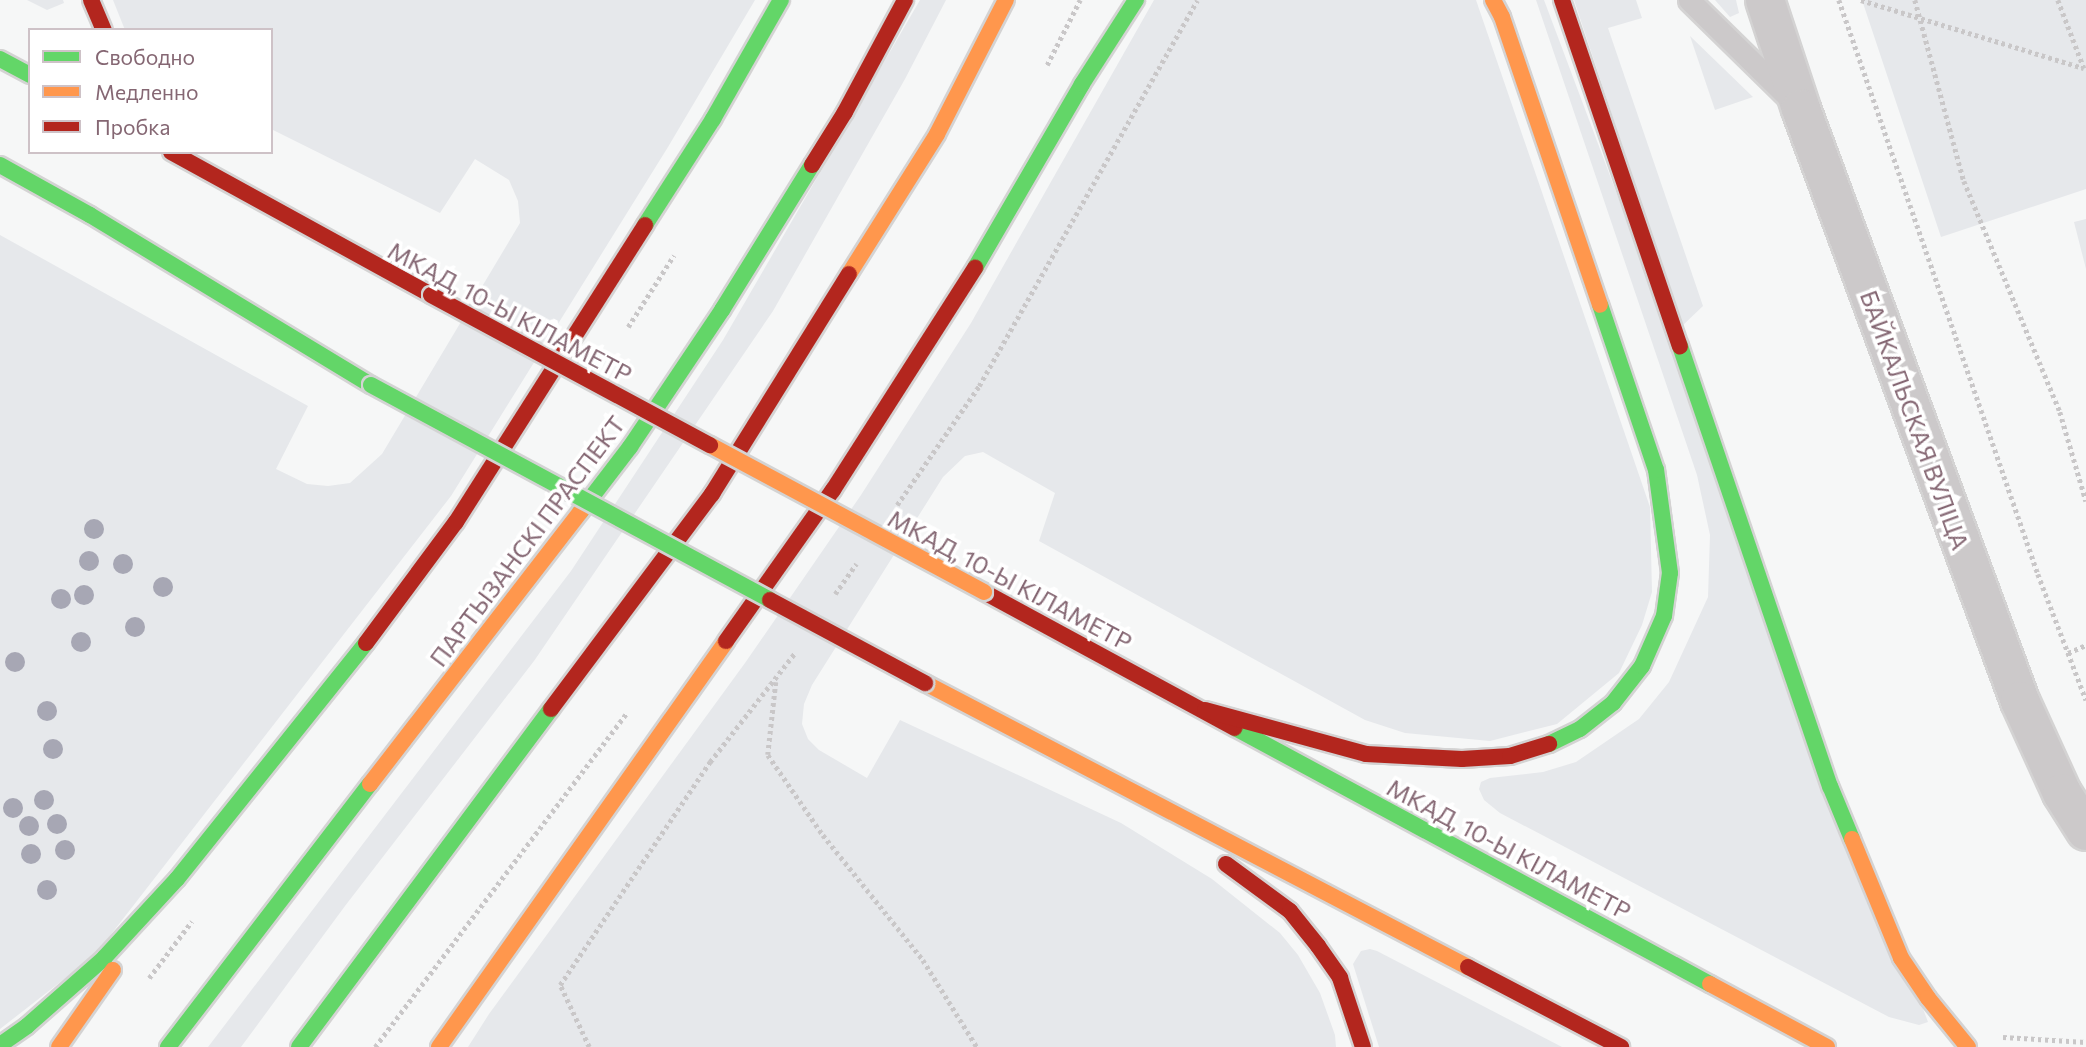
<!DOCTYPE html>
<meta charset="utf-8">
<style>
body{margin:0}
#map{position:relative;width:2086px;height:1047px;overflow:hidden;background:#f6f7f7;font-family:Commissioner,sans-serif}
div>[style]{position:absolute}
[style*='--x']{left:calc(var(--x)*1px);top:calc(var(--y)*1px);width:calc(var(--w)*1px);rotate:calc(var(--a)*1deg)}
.green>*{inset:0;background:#e6e8eb}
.path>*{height:4.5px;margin-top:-2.25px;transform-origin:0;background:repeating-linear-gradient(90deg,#c9c7c8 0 3.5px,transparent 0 7px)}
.roads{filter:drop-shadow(2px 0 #d4d3d3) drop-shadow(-2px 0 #d4d3d3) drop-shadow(0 2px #d4d3d3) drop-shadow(0 -2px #d4d3d3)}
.lane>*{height:21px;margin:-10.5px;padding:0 10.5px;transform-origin:10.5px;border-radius:10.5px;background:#ccc9ca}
.street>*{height:38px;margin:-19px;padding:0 19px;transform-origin:19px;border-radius:19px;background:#ccc9ca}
.fast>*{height:16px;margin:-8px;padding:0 8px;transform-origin:8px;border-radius:8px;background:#63d668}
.slow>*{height:16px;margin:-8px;padding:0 8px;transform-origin:8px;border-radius:8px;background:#ff974d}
.jam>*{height:16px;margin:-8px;padding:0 8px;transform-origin:8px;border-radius:8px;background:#b3261e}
.bridges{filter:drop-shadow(2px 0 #d3d3d3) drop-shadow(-2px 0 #d3d3d3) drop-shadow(0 2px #d3d3d3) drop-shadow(0 -2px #d3d3d3)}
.fast-bridge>*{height:16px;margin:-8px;padding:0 8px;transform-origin:8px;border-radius:8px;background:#63d668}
.slow-bridge>*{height:16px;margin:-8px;padding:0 8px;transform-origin:8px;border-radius:8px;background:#ff974d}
.jam-bridge>*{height:16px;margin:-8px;padding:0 8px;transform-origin:8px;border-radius:8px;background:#b3261e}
.trees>*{width:20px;height:20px;margin:-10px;border-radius:50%;background:#a7a7b4}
span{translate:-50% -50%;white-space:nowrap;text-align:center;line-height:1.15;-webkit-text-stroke:7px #fff;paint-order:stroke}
.street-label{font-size:24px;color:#856773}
.legend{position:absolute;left:28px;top:28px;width:245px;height:126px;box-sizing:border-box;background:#fff;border:2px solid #cec2c7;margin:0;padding:9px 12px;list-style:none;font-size:21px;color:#856773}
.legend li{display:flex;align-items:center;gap:14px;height:35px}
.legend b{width:35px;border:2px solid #cec2c7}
</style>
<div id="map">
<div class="green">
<div style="clip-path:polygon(27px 0,63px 0,64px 3px,47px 10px)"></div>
<div style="clip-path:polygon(113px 0,755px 0,668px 147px,451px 496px,95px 955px,0 1029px,0 235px,308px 406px,276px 469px,307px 484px,328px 486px,350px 483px,382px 454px,520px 223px,518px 201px,509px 180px,475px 159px,440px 213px,271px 129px,271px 30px,125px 30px)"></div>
<div style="clip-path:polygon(920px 0,946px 0,905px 79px,773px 311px,534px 661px,345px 906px,241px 1047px,208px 1047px,571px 571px,723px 340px)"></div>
<div style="clip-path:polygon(1154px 0,1476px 0,1650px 507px,1652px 592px,1642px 625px,1619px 673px,1557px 724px,1490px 741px,1405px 733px,1365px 720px,1039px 541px,1055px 493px,983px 452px,965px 456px,943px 477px,812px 685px,804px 704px,802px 724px,808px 739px,819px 750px,867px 778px,900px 720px,1121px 823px,1212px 879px,1280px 933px,1298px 955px,1320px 993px,1335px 1035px,1336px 1047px,468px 1047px,489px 1014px,745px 663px,861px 495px,971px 323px)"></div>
<div style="clip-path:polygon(1536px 0,1544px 0,1928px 1022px,1919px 1025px,1889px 1017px,1500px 813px,1484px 800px,1479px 789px,1481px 782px,1490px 778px,1543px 772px,1576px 762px,1639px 719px,1669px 682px,1708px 597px,1710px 535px,1697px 475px)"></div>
<div style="clip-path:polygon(1574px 0,1636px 0,1642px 18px,1608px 28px,1703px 306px,1682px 326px)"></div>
<div style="clip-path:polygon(1715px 0,1736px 0,1739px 13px,1730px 17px)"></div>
<div style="clip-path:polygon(1862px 0,2086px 0,2086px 189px,1941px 237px)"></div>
<div style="clip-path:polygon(1690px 36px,1753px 97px,1715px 110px)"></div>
<div style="clip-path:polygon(2086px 219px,2086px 269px,2074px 222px)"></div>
<div style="clip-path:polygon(1370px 949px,1377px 951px,1562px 1047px,1379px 1047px,1353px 964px,1361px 951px)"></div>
</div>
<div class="path">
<div style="--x:1839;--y:0;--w:608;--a:70.88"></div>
<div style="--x:2038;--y:574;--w:135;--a:69.1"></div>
<div style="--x:1861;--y:0;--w:233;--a:17"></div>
<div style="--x:1915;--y:0;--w:188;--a:74.9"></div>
<div style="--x:1964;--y:181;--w:250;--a:67.4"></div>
<div style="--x:2060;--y:412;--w:93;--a:73.7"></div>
<div style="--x:2058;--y:0;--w:73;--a:69.1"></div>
<div style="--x:1047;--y:65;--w:73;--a:-63.1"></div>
<div style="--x:628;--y:327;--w:85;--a:-57.4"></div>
<div style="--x:897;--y:505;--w:145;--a:-55.4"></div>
<div style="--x:979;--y:386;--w:443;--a:-60.5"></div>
<div style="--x:835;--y:594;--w:37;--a:-55"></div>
<div style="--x:2068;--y:653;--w:20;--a:-24"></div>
<div style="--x:776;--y:682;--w:73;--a:96.3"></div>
<div style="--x:768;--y:755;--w:97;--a:55.5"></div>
<div style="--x:823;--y:835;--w:160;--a:51.3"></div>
<div style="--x:923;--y:960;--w:102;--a:58.2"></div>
<div style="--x:149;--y:978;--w:71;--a:-53"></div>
<div style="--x:2003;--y:1037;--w:83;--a:3.4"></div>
<div style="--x:375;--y:1047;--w:419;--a:-53"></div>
<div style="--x:589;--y:1047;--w:68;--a:-115.1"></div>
<div style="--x:560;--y:985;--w:269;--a:-56.1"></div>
<div style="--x:710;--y:762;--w:138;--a:-52.1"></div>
</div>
<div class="roads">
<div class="lane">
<div style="--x:1689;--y:0;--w:141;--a:44.4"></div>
</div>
<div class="street">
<div style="--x:1765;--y:0;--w:115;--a:71.7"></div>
<div style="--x:1801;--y:109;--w:631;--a:69.7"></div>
<div style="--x:2020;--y:701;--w:101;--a:65.5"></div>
<div style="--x:2062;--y:793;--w:45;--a:57.7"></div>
</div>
<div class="fast">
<div style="--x:0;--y:59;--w:34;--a:28"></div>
<div style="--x:0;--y:165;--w:103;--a:29.1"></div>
<div style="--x:90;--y:215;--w:328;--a:31.2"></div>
<div style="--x:645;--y:225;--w:126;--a:-57.3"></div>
<div style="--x:713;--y:119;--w:137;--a:-60.3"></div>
<div style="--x:975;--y:268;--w:213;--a:-59.8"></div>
<div style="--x:1082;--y:84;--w:100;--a:-57.3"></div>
<div style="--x:1680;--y:346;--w:465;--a:71.2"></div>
<div style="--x:1830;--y:786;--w:57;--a:67.5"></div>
<div style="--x:581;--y:511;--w:81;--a:-52.6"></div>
<div style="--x:630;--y:447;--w:165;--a:-56.1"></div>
<div style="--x:722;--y:310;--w:171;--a:-58.2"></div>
<div style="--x:1235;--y:728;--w:540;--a:28.32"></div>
<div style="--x:1549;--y:744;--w:34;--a:-26"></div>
<div style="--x:1580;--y:729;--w:42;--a:-38.2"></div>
<div style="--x:1613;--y:703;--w:47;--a:-51.9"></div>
<div style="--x:1642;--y:666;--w:55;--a:-66.3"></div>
<div style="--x:1664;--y:616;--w:43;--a:-82.1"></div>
<div style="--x:1670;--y:573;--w:104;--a:-97.7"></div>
<div style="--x:1656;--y:470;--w:174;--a:-108.7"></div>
<div style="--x:0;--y:1045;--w:33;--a:-35"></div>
<div style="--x:27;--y:1026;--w:103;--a:-41.4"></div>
<div style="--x:104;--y:958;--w:108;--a:-47.3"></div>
<div style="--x:177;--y:879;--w:302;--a:-51.3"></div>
<div style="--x:168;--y:1047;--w:332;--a:-52.5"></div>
<div style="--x:299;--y:1047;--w:422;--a:-53.3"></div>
</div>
<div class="slow">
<div style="--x:1493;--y:0;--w:19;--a:62"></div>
<div style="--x:1502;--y:17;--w:304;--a:71.2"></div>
<div style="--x:849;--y:274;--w:165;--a:-57.8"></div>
<div style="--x:937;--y:134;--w:151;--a:-62.8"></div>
<div style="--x:925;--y:683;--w:613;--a:27.61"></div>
<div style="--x:370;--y:784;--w:345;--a:-52.3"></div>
<div style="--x:1852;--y:839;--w:129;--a:67.6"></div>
<div style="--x:1901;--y:958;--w:48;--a:56"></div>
<div style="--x:1928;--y:998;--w:63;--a:50.8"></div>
<div style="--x:1710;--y:984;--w:133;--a:28.3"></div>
<div style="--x:59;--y:1047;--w:94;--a:-55"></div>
<div style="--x:439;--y:1047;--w:497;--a:-54.7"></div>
</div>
<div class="jam">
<div style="--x:91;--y:0;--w:33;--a:67"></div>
<div style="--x:1562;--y:0;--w:366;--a:71.2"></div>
<div style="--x:171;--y:152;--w:297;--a:28.8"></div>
<div style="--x:812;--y:165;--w:62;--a:-58.1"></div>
<div style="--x:845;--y:112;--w:127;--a:-61.8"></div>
<div style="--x:984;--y:592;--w:285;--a:28.5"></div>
<div style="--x:726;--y:641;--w:185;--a:-54.7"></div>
<div style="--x:833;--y:490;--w:264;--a:-57.4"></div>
<div style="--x:366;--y:643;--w:151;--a:-53.4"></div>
<div style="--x:456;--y:522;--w:352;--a:-57.5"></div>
<div style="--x:551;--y:709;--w:269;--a:-53.2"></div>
<div style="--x:712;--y:494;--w:259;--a:-58.1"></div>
<div style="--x:1205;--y:710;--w:167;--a:15.3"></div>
<div style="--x:1366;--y:754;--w:96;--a:3"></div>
<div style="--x:1462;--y:759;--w:48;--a:-3.6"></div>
<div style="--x:1510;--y:756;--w:41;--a:-17.1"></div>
<div style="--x:1226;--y:864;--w:79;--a:36.3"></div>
<div style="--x:1290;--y:911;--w:45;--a:51.3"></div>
<div style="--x:1318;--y:946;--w:39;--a:55"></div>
<div style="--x:1340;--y:978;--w:73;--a:71.6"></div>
<div style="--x:1468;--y:967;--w:173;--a:27.6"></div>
</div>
</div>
<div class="bridges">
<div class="fast-bridge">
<div style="--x:371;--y:385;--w:453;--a:28.3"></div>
</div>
<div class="slow-bridge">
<div style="--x:710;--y:445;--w:311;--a:28.2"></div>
</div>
<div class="jam-bridge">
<div style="--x:431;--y:295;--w:317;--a:28.3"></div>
<div style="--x:770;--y:600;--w:176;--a:28.2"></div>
</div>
</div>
<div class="trees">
<div style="left:94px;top:529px"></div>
<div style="left:89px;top:561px"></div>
<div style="left:123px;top:564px"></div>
<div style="left:163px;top:587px"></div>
<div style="left:84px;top:595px"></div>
<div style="left:61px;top:599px"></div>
<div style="left:135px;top:627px"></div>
<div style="left:81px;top:642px"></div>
<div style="left:15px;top:662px"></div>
<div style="left:47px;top:711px"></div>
<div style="left:53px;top:749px"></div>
<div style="left:44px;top:800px"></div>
<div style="left:13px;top:808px"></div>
<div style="left:57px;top:824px"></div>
<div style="left:29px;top:826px"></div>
<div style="left:65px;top:850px"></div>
<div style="left:31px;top:854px"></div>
<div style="left:47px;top:890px"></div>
</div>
<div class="street-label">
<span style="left:510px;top:312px;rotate:28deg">МКАД, 10-Ы КІЛАМЕТР</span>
<span style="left:1915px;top:420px;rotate:70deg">БАЙКАЛЬСКАЯ ВУЛІЦА</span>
<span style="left:527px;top:541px;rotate:-53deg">ПАРТЫЗАНСКІ ПРАСПЕКТ</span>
<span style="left:1010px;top:580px;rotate:28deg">МКАД, 10-Ы КІЛАМЕТР</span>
<span style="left:1509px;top:849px;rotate:28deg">МКАД, 10-Ы КІЛАМЕТР</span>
</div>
<ul class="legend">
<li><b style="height:9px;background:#63d668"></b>Свободно</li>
<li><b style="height:9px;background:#ff974d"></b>Медленно</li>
<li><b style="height:9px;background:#b3261e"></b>Пробка</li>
</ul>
</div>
